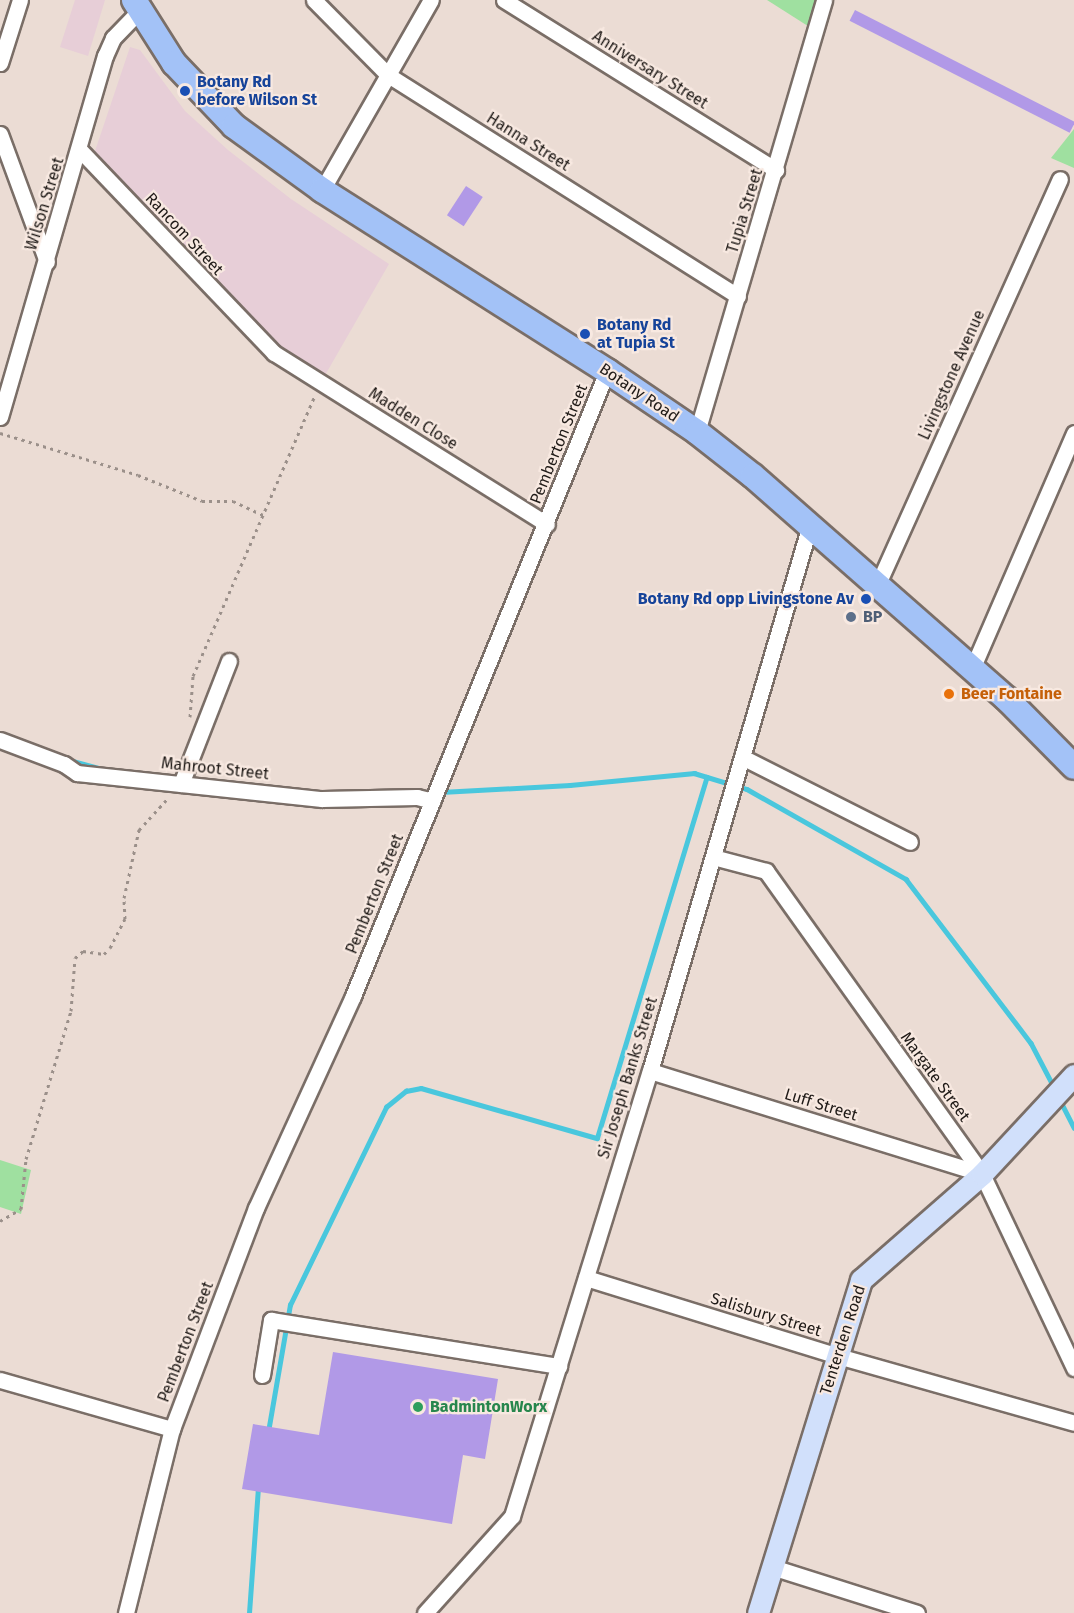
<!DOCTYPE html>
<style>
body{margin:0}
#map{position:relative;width:1074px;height:1613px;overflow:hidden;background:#ebdcd4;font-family:"Fira Sans",sans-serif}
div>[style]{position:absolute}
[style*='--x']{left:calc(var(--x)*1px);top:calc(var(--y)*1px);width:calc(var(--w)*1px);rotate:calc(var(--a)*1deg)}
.commercial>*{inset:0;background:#e7ced7}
.green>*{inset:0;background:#9fe0a0}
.stream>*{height:4.5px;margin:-2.25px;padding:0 2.25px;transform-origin:2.25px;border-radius:2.25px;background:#49c7dd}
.building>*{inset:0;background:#b199e7;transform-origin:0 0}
.path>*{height:3px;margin-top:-1.5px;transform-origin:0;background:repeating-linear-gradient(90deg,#9b908a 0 3px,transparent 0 7.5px)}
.roads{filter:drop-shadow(2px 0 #7a6e67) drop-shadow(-2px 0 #7a6e67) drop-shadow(0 2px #7a6e67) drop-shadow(0 -2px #7a6e67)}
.street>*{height:15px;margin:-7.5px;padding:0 7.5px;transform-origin:7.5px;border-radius:7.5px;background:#fff}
.secondary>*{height:21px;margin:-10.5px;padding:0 10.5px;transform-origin:10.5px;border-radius:10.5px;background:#d1e0fb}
.primary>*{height:24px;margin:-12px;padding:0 12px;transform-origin:12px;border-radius:12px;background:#a3c2f7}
.dots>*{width:16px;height:16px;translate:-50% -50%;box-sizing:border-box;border:3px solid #f8e9e1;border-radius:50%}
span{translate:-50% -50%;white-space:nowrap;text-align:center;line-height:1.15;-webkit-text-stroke:4.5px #f8e9e1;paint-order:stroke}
.street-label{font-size:16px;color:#1f1a17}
.transit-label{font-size:16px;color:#164399;font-weight:700}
.left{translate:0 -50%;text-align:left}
.right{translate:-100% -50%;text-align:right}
.service-label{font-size:16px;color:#4e5e75;font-weight:700}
.food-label{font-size:16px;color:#c56008;font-weight:700}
.leisure-label{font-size:16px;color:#27864d;font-weight:700}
</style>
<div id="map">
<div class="commercial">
<div style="clip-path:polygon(75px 0,105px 0,88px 56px,60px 47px)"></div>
<div style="clip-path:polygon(130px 47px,140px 50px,185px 111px,228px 150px,291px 199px,389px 264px,324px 377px,294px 358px,238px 309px,93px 157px)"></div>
</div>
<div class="green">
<div style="clip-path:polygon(767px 0,829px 0,822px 35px)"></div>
<div style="clip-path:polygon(1074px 129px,1074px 168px,1051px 158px)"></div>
<div style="clip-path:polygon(0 1160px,31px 1170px,21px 1214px,0 1207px)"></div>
</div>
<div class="stream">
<div style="--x:69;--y:760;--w:30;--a:15"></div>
<div style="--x:441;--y:792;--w:129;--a:-3.1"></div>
<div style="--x:570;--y:785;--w:125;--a:-5.5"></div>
<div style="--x:694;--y:773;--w:55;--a:16.8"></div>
<div style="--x:747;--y:789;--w:183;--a:29.5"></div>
<div style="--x:906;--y:879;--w:206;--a:52.7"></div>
<div style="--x:1031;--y:1043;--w:50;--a:62.4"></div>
<div style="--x:1060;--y:1100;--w:31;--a:63"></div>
<div style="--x:268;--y:1432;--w:129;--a:-80.2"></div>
<div style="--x:290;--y:1305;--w:220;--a:-64.1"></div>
<div style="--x:386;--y:1107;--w:26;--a:-39"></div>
<div style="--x:406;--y:1091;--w:15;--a:-11"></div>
<div style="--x:421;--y:1088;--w:183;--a:15.9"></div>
<div style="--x:597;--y:1138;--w:377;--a:-73.1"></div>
<div style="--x:249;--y:1613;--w:126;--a:-85.9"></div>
</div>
<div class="building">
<div style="left:855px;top:10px;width:247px;height:12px;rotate:27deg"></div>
<div style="left:466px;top:186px;width:20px;height:35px;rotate:33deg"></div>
<div style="clip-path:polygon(333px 1352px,498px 1379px,485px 1459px,463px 1455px,452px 1524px,242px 1489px,253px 1424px,319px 1435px)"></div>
</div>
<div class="path">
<div style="--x:0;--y:433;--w:144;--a:16.9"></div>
<div style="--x:138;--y:475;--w:69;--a:22.1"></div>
<div style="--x:202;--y:501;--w:31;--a:0"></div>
<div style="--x:233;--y:501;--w:33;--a:25"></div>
<div style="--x:190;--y:717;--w:41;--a:-85.8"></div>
<div style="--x:193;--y:676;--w:306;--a:-66.5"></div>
<div style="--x:0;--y:1221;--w:24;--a:-30"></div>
<div style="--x:21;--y:1209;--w:50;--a:-84.3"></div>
<div style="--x:26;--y:1159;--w:155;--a:-73.1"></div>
<div style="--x:71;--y:1011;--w:53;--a:-85.7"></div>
<div style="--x:75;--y:958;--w:11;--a:-41"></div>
<div style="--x:83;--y:951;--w:21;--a:8"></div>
<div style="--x:104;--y:954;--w:8;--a:-45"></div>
<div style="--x:110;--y:948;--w:33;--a:-63"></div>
<div style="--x:125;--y:919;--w:21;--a:-93"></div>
<div style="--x:124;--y:898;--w:70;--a:-77.6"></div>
<div style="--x:139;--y:830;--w:43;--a:-47.8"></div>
</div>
<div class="roads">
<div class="street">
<div style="--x:314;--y:0;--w:105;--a:45.4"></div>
<div style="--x:388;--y:75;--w:414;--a:32.3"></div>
<div style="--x:504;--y:0;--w:321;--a:32"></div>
<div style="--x:0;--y:63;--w:66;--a:-72.4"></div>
<div style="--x:0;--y:134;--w:136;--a:69.8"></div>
<div style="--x:80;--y:150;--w:281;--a:46.3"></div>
<div style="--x:274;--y:353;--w:322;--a:32.1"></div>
<div style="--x:322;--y:190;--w:219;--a:-60.2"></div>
<div style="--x:0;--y:417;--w:376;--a:-73.8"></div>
<div style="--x:105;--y:56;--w:20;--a:-66"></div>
<div style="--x:113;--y:38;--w:39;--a:-46"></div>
<div style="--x:697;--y:432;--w:450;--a:-73.6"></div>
<div style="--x:877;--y:586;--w:446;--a:-65.8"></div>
<div style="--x:972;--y:669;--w:257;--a:-66.6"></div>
<div style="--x:0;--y:740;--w:68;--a:20.6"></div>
<div style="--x:64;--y:764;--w:16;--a:35"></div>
<div style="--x:77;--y:773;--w:246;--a:6.1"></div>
<div style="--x:322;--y:799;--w:95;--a:-1.2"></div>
<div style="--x:417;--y:797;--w:16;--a:14"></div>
<div style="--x:742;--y:757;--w:188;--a:26.8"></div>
<div style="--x:181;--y:784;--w:132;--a:-68.7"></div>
<div style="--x:713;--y:857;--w:55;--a:14.8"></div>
<div style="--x:766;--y:871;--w:372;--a:54.5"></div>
<div style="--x:982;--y:1174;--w:215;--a:64.6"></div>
<div style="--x:650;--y:1071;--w:348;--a:17.2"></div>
<div style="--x:586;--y:1278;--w:264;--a:17.2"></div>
<div style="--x:838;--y:1356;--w:245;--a:15.8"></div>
<div style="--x:262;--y:1375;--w:56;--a:-80.7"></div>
<div style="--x:271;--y:1320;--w:292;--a:9.1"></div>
<div style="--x:0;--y:1380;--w:179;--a:15.9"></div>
<div style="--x:772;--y:1567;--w:152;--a:17.6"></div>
<div style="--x:126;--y:1613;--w:190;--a:-76"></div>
<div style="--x:172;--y:1429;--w:236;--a:-69.2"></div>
<div style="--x:256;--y:1208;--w:233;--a:-65.4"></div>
<div style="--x:353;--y:996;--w:675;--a:-67.88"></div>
<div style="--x:425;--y:1613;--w:130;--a:-48.1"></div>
<div style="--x:512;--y:1516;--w:466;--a:-72.8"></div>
<div style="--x:650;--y:1071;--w:569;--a:-73.67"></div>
</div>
<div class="secondary">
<div style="--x:758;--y:1613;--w:349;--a:-72.8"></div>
<div style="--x:861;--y:1280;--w:161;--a:-41.2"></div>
<div style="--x:982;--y:1174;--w:135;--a:-47.1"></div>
</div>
<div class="primary">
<div style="--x:134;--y:0;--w:75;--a:57.6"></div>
<div style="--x:174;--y:63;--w:87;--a:46.4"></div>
<div style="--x:234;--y:126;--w:109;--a:36"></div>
<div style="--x:322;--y:190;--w:338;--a:32.4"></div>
<div style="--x:607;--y:371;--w:109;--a:34.1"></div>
<div style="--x:697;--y:432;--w:71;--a:38.2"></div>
<div style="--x:753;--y:476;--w:338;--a:41.3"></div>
<div style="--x:1007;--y:699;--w:95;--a:45.4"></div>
</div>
</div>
<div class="dots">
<div style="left:185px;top:91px;background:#1a4fb4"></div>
<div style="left:585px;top:334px;background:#1a4fb4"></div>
<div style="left:866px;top:599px;background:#1a4fb4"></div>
<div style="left:851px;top:617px;background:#5c6f8a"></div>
<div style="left:949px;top:694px;background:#e8710a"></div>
<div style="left:418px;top:1407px;background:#2e9e5b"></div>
</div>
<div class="street-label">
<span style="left:650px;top:70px;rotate:32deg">Anniversary Street</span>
<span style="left:528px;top:142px;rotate:32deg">Hanna Street</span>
<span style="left:45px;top:204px;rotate:-73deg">Wilson Street</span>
<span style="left:745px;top:211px;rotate:-73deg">Tupia Street</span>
<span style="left:184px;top:234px;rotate:47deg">Rancom Street</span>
<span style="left:952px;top:375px;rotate:-66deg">Livingstone Avenue</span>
<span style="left:639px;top:393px;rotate:34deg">Botany Road</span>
<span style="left:413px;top:419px;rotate:32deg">Madden Close</span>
<span style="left:559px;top:444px;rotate:-68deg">Pemberton Street</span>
<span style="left:215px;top:769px;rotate:6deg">Mahroot Street</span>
<span style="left:375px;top:894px;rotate:-68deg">Pemberton Street</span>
<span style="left:935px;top:1077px;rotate:54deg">Margate Street</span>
<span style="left:628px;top:1078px;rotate:-73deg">Sir Joseph Banks Street</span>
<span style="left:821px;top:1105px;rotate:17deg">Luff Street</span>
<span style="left:766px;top:1315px;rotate:17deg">Salisbury Street</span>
<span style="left:843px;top:1340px;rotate:-72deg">Tenterden Road</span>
<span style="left:186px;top:1342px;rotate:-69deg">Pemberton Street</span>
</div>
<div class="transit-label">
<span class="left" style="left:197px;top:91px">Botany Rd<br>before Wilson St</span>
<span class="left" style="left:597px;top:334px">Botany Rd<br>at Tupia St</span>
<span class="right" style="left:854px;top:599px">Botany Rd opp Livingstone Av</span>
</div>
<div class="service-label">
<span class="left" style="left:863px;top:617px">BP</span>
</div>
<div class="food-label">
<span class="left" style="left:961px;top:694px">Beer Fontaine</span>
</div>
<div class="leisure-label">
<span class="left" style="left:430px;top:1407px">BadmintonWorx</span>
</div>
</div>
